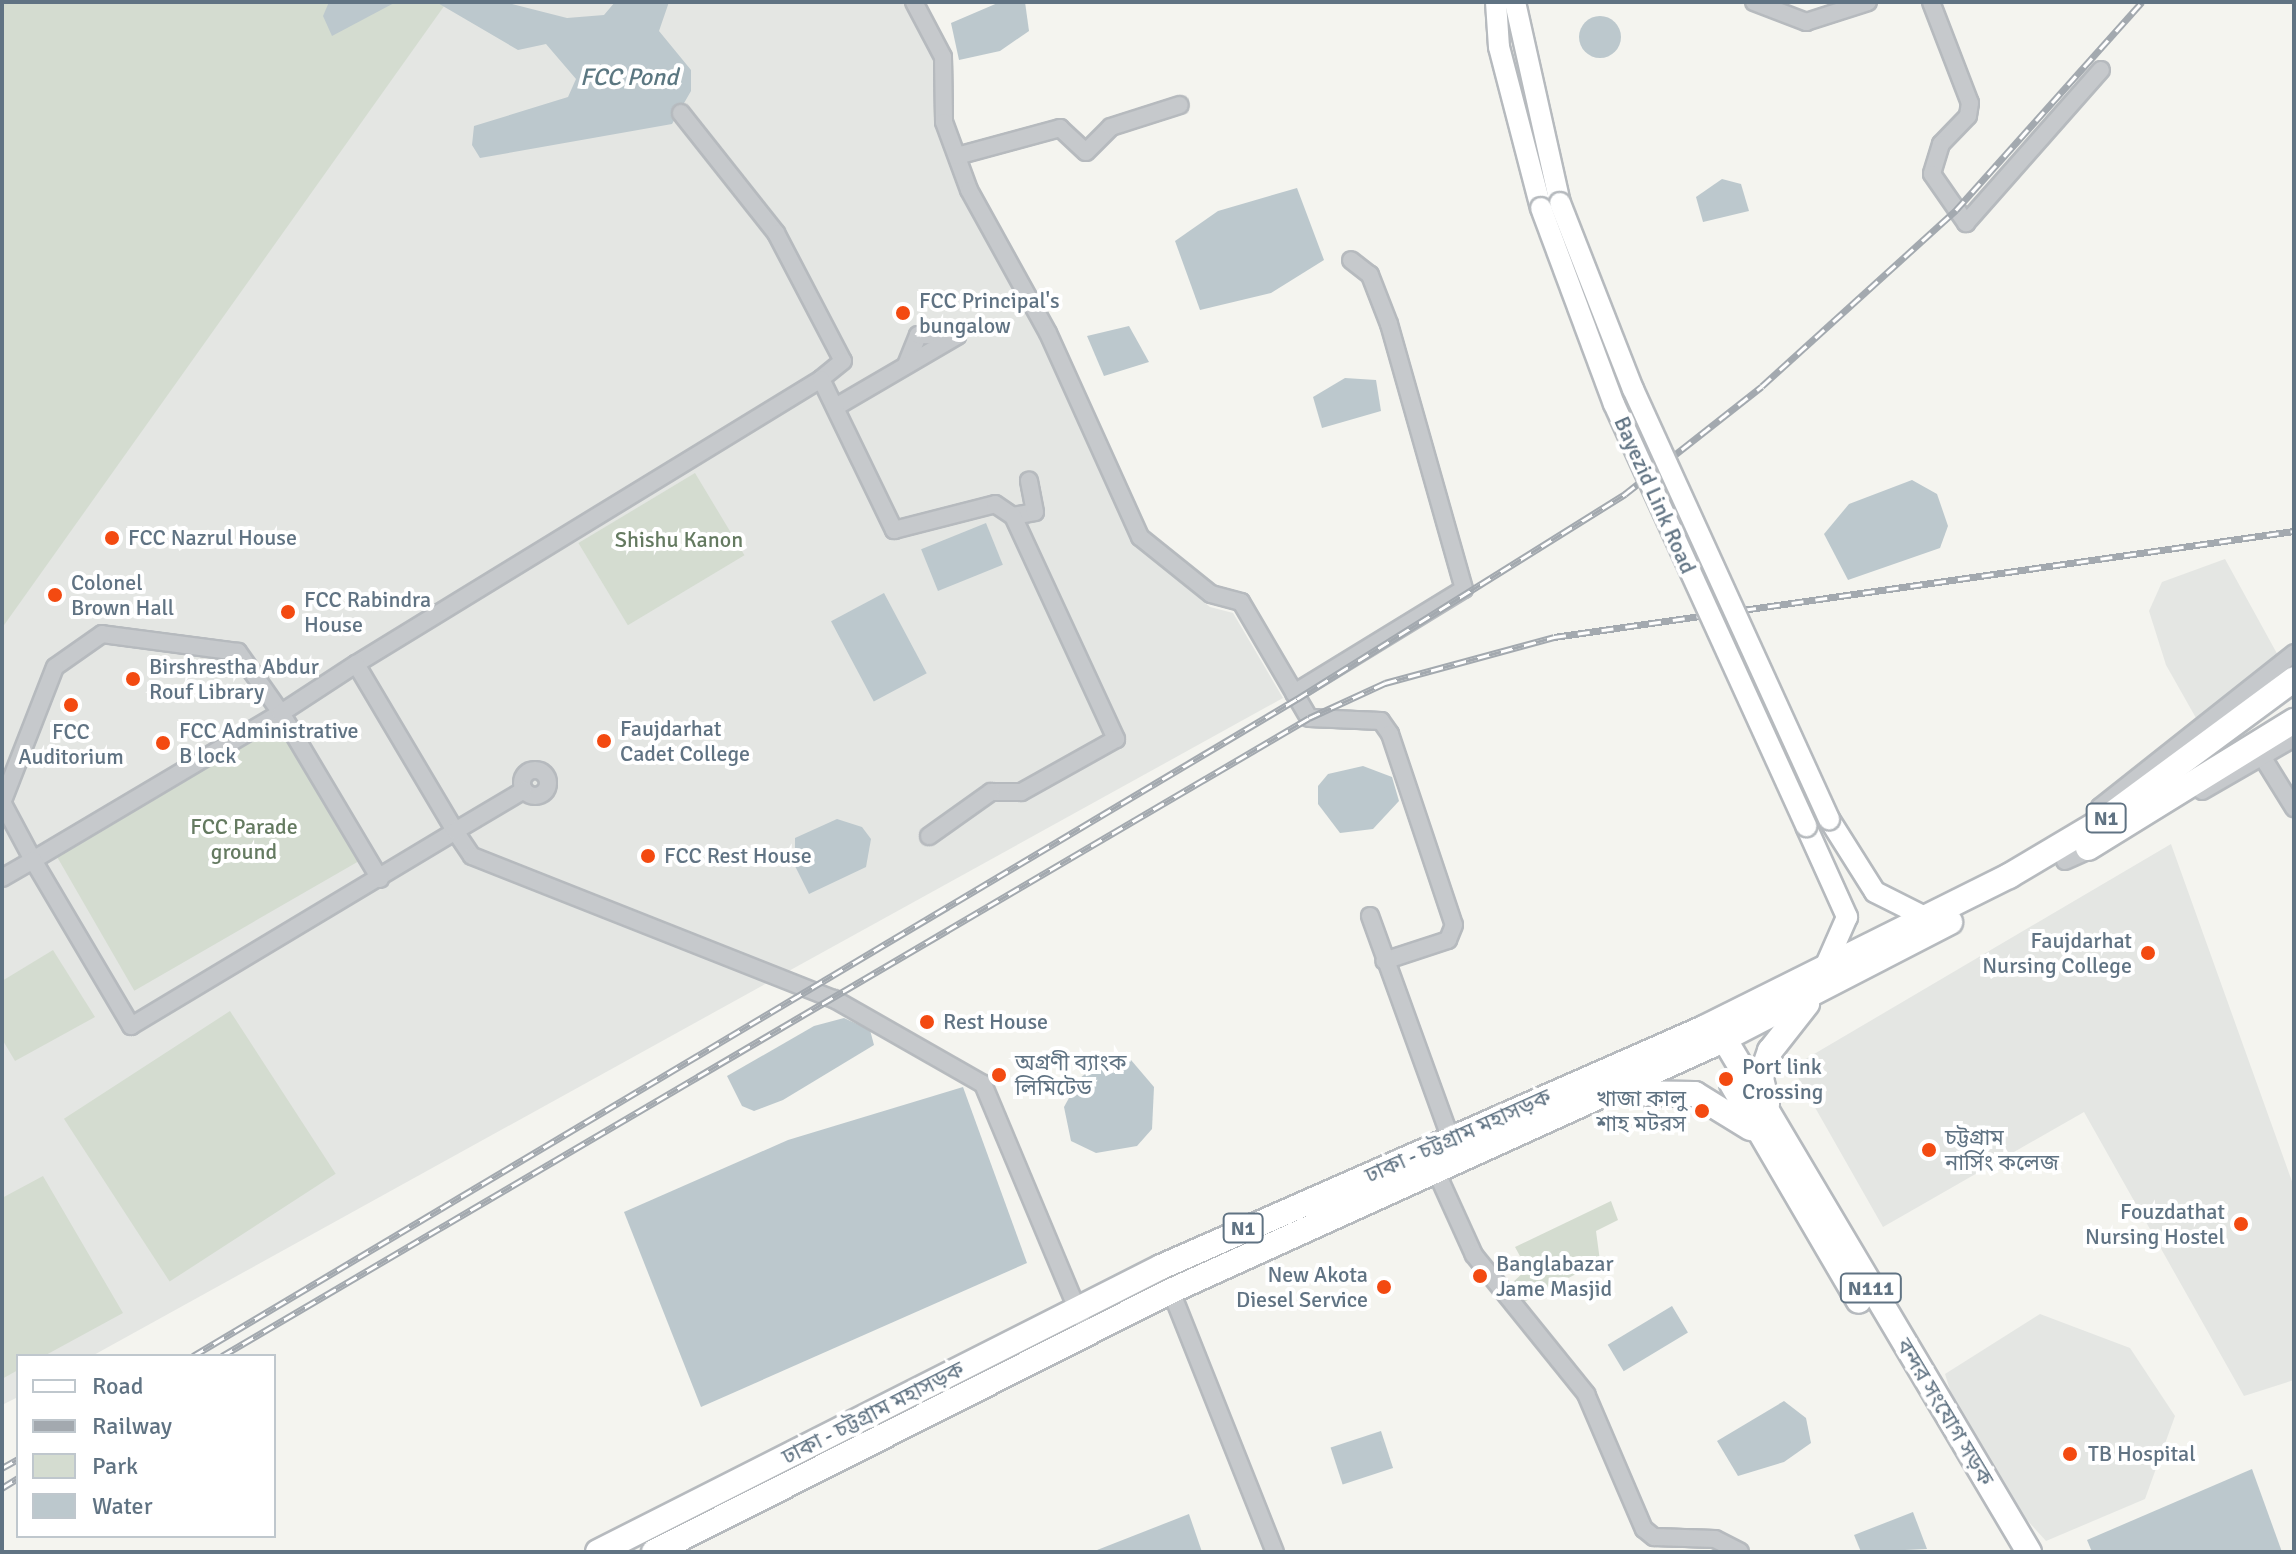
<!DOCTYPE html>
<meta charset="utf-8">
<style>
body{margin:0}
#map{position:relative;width:2296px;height:1554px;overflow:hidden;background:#f4f4ef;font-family:Signika,"Noto Sans Bengali",sans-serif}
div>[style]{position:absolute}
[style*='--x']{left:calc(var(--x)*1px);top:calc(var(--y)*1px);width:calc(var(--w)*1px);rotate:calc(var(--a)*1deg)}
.built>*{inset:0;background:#e4e6e3}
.green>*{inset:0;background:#d4dcd0;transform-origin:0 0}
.water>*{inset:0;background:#bcc8cd;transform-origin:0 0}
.round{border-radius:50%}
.roads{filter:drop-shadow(2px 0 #b6babe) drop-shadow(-2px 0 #b6babe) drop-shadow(0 2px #b6babe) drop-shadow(0 -2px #b6babe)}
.minor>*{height:16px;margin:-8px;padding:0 8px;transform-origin:8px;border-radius:8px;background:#c6c9cc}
.minor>.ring{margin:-8px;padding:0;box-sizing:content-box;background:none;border:16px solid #c6c9cc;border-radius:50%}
.major>*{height:20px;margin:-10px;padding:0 10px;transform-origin:10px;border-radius:10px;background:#fff}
.highway>*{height:24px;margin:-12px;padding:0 12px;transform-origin:12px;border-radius:12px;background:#fff}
.rail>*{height:7px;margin-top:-3.5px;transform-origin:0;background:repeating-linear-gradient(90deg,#fff 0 12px,#a3a9af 0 24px);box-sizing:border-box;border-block:2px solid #a3a9af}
.bridges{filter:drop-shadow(2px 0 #b6babe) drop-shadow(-2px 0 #b6babe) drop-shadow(0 2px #b6babe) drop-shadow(0 -2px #b6babe)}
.major-bridge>*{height:20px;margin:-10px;padding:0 10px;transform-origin:10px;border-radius:10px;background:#fff}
.dots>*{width:22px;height:22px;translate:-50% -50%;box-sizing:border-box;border:4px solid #fff;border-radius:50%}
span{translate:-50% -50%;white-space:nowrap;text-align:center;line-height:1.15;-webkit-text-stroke:8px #fff;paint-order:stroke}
.shield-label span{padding:2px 6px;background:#fff;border:2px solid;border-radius:6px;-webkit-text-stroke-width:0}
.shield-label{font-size:20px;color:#607383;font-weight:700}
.poi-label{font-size:22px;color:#607383}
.left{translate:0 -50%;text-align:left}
.right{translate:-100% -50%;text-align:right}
.street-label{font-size:22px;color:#607383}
.park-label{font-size:22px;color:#647a60}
.water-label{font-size:24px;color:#5b7781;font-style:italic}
.frame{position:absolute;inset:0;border:4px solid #607383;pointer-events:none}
.legend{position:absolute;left:16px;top:1354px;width:260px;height:184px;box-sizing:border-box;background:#fff;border:2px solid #bfc7cd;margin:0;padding:10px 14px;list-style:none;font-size:24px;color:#607383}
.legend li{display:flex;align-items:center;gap:16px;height:40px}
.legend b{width:40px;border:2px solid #bfc7cd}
</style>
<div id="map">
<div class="built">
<div style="clip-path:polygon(15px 2px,906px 2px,936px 59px,935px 125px,960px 195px,1040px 338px,1136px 546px,1210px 607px,1233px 613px,1283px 698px,92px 1356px,18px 1356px,18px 1397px,2px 1405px,2px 25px)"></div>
<div style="clip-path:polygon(2225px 559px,2280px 659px,2196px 718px,2166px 665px,2149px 611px,2162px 582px)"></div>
<div style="clip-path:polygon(2171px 844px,2294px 1187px,2294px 1380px,2244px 1396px,2084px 1112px,1883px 1227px,1792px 1067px)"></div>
<div style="clip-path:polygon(2040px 1314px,2130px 1348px,2175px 1416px,2145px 1499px,2046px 1541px,1998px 1488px,1959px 1419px,1945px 1374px)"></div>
</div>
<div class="green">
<div style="clip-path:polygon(2px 2px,447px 2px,2px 628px)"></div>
<div style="left:695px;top:473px;width:96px;height:136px;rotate:59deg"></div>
<div style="left:280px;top:723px;width:159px;height:260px;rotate:60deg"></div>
<div style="clip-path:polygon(53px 950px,95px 1017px,15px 1061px,2px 1039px,2px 981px)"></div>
<div style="left:230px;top:1011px;width:194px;height:198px;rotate:57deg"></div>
<div style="clip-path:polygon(43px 1176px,123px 1313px,44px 1356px,18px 1356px,18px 1370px,2px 1379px,2px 1198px)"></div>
<div style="clip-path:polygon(1611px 1201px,1618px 1220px,1596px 1231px,1600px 1261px,1524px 1302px,1510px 1285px,1527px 1269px,1515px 1247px)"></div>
</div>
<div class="water">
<div style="clip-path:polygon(329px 2px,396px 2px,332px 36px,323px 16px)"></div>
<div style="clip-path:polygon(436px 2px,504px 2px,567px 18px,604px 15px,615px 2px,669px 2px,659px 31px,691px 70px,691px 91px,672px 124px,480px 158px,472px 145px,474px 126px,568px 97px,576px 79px,546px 44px,518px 50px)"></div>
<div style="clip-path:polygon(1000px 2px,1025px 2px,1029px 31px,1000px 51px,959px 60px,951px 23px)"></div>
<div class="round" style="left:1579px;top:16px;width:42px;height:42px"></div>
<div style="clip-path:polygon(1722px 179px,1741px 184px,1749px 211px,1703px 222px,1696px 197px)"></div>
<div style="clip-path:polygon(1297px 188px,1324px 260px,1271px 293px,1200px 310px,1175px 241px,1218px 211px)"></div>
<div style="clip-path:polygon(1129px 326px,1149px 362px,1104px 376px,1087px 336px)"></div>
<div style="clip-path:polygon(1345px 378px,1376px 380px,1381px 411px,1322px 428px,1313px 397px)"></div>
<div style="clip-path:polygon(1912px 480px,1937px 494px,1948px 526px,1940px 548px,1848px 580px,1824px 534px,1849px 504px)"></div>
<div style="left:986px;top:523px;width:45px;height:70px;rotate:68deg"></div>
<div style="left:884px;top:593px;width:91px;height:60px;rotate:62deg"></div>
<div style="clip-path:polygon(1363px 766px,1392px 777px,1399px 801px,1373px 829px,1340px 833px,1318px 804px,1318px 786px,1328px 774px)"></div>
<div style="clip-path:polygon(837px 819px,862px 827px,871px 839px,866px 867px,809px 894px,795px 866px,795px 838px)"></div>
<div style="clip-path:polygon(844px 1018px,870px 1030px,874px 1045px,783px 1100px,754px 1111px,742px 1106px,727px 1076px,814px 1026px)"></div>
<div style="clip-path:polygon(1131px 1060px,1154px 1087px,1152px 1129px,1137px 1146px,1096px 1153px,1071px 1141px,1064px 1107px,1080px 1078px,1102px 1061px)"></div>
<div style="clip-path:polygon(963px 1087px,1027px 1263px,701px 1407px,624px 1212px,788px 1140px)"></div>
<div style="left:1672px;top:1306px;width:31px;height:75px;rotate:59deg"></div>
<div style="clip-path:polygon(1784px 1401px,1806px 1418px,1811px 1443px,1784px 1462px,1738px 1476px,1717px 1441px)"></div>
<div style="left:1381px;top:1431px;width:39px;height:53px;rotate:72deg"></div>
<div style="clip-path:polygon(2252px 1469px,2282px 1552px,2092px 1552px,2087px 1540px)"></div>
<div style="clip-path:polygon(1913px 1512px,1927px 1549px,1861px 1552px,1854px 1535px)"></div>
<div style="clip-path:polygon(1189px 1514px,1202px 1552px,1092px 1552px)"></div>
</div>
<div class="roads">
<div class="minor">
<div style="--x:914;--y:2;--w:62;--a:62.2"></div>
<div style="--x:943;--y:57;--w:65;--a:89.1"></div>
<div style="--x:944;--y:122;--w:72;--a:69.8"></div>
<div style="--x:969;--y:190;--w:163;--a:61.1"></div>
<div style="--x:1048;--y:333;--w:224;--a:65.7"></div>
<div style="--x:1140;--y:537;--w:91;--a:38.8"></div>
<div style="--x:1211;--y:594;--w:31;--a:15"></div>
<div style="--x:1241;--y:602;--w:134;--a:59.6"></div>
<div style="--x:1309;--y:718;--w:72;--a:2.4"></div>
<div style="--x:1381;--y:721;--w:16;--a:55"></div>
<div style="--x:1390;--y:734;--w:201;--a:71.5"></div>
<div style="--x:1454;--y:925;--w:16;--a:112"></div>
<div style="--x:1448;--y:940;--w:67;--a:161.8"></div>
<div style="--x:1754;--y:2;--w:56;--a:21"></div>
<div style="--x:1806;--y:22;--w:65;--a:-17.9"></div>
<div style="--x:1931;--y:2;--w:108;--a:68.9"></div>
<div style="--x:1970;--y:103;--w:13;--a:99"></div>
<div style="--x:1968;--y:116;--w:39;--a:134"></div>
<div style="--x:1941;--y:144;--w:31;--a:107"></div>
<div style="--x:1932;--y:174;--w:60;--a:55.2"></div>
<div style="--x:1966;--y:223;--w:204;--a:-48.6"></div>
<div style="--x:681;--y:113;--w:153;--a:51.6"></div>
<div style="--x:776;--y:233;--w:144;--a:62.4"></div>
<div style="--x:843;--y:361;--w:28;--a:141"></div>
<div style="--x:957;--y:156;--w:107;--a:-15.2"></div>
<div style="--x:1060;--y:128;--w:35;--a:43"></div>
<div style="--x:1086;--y:152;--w:35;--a:-45"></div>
<div style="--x:1111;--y:127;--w:72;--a:-17.7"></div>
<div style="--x:906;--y:365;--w:32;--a:-68"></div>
<div style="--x:918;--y:335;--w:39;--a:1"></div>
<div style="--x:839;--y:405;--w:137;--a:-30.3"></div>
<div style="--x:1013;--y:516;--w:22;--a:-10"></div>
<div style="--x:1035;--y:512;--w:32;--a:-101"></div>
<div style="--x:356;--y:664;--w:545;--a:-31.5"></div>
<div style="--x:821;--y:379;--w:168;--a:64.2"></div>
<div style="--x:894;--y:530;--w:104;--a:-14.4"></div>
<div style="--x:995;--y:504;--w:22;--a:34"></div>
<div style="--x:1013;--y:516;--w:246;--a:65.2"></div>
<div style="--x:1116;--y:739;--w:109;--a:150.8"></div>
<div style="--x:1021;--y:792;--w:30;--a:180"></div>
<div style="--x:991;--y:792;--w:76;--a:144.6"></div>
<div style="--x:1294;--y:693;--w:199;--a:-31.5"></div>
<div style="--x:1464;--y:589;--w:275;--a:-105.8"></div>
<div style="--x:1389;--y:324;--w:53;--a:-111.2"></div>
<div style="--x:1370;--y:275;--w:24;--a:-142"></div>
<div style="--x:2263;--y:758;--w:59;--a:58.2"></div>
<div class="ring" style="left:522px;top:770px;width:10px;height:10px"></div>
<div style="--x:2202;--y:791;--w:106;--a:-29.9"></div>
<div style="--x:2;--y:802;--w:66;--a:61.9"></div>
<div style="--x:33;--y:860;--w:288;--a:-30.7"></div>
<div style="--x:281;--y:713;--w:75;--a:-125.2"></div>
<div style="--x:238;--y:652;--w:137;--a:-172.5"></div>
<div style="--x:102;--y:634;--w:57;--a:144.9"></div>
<div style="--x:55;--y:667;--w:146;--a:111.3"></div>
<div style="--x:2105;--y:819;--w:13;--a:-113"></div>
<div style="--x:2100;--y:807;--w:248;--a:-38.4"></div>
<div style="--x:2065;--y:861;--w:35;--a:-24"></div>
<div style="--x:2;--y:878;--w:36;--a:-30"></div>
<div style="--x:33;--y:860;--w:193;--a:59.4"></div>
<div style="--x:131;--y:1026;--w:378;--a:-31"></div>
<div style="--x:455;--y:831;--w:30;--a:56"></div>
<div style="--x:472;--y:856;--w:389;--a:21.6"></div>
<div style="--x:834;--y:999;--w:172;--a:29.7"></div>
<div style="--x:983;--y:1084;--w:254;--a:67.3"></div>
<div style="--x:380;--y:879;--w:193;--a:-120.8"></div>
<div style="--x:281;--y:713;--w:90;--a:-33.2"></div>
<div style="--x:356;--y:664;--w:194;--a:59.3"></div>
<div style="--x:455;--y:831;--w:80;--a:-30.7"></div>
<div style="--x:1370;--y:916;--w:238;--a:70.1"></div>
<div style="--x:1435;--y:1169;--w:94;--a:65.6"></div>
<div style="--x:1474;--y:1255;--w:179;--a:51.1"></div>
<div style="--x:1586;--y:1394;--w:147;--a:66.8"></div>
<div style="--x:1644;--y:1529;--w:13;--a:39"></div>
<div style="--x:1654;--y:1537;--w:61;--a:1.9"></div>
<div style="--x:1715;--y:1539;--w:28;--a:27"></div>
<div style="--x:1171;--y:1291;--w:281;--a:68.3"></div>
</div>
<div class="major">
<div style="--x:1496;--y:2;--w:45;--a:86.2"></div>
<div style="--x:1499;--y:47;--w:166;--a:75.4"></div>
<div style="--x:1515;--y:2;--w:206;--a:77.4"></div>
<div style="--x:1829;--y:819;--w:86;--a:57.8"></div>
<div style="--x:1875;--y:892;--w:56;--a:26.6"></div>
<div style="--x:1806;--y:826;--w:100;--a:65.7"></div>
<div style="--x:1847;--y:917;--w:55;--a:113.7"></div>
</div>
<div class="highway">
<div style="--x:2088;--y:848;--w:242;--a:-31.7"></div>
<div style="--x:1716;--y:1025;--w:613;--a:59.29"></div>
<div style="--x:1732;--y:1084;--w:251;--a:59.7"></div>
<div style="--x:1617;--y:1093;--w:78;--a:0.7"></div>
<div style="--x:1695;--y:1094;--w:65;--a:31.7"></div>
<div style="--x:1767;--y:1104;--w:28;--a:-103"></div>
<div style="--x:1761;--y:1077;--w:28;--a:-71"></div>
<div style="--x:1770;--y:1051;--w:60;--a:-51.8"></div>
<div style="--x:598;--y:1552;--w:631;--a:-26.85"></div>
<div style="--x:1161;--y:1267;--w:593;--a:-23.76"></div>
<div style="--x:1704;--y:1028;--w:341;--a:-26.5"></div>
<div style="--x:2009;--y:876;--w:112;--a:-30.7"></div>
<div style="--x:2105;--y:819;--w:235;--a:-36.5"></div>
<div style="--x:654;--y:1552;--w:579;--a:-26.79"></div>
<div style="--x:1171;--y:1291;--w:594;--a:-24.45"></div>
<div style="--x:1712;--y:1045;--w:268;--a:-27.3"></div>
</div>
</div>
<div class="rail">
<div style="--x:193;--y:1356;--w:1285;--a:-30.76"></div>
<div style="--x:1297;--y:699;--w:387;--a:-32"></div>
<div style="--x:1625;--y:494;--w:174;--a:-38.2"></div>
<div style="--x:1762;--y:386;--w:262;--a:-42.2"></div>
<div style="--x:1956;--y:210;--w:279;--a:-48.2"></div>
<div style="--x:222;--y:1356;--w:1260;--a:-30.41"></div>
<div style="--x:1309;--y:718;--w:84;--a:-24.7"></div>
<div style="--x:1385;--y:683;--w:175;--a:-15.2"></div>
<div style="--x:1554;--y:637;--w:748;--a:-8.15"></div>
<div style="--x:2;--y:1468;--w:18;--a:-29"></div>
<div style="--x:2;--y:1488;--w:19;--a:-32"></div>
</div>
<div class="bridges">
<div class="major-bridge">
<div style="--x:1560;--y:203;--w:200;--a:68.6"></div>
<div style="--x:1633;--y:389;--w:473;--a:65.5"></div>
<div style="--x:1541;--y:208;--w:209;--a:69.6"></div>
<div style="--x:1614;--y:404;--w:464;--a:65.5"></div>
</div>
</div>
<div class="dots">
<div style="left:903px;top:313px;background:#f34a11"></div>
<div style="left:112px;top:538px;background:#f34a11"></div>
<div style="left:55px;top:595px;background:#f34a11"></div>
<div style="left:288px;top:612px;background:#f34a11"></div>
<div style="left:133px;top:679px;background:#f34a11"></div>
<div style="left:71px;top:705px;background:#f34a11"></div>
<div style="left:604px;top:741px;background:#f34a11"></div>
<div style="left:163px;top:743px;background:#f34a11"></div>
<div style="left:648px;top:856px;background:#f34a11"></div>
<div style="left:2148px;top:953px;background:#f34a11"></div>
<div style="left:927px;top:1022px;background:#f34a11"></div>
<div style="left:999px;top:1075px;background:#f34a11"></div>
<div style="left:1726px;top:1079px;background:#f34a11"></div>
<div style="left:1702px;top:1111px;background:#f34a11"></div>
<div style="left:1929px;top:1150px;background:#f34a11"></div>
<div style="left:2241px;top:1224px;background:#f34a11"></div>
<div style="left:1480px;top:1276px;background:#f34a11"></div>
<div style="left:1384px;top:1287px;background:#f34a11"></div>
<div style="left:2070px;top:1454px;background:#f34a11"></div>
</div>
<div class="shield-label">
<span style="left:2106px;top:818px">N1</span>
<span style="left:1243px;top:1228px">N1</span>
<span style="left:1871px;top:1288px">N111</span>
</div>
<div class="poi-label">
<span class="left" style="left:919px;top:313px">FCC Principal's<br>bungalow</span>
<span class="left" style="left:128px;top:538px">FCC Nazrul House</span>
<span class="left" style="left:71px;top:595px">Colonel<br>Brown Hall</span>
<span class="left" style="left:304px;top:612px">FCC Rabindra<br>House</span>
<span class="left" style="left:149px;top:679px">Birshrestha Abdur<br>Rouf Library</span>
<span class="left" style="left:620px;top:741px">Faujdarhat<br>Cadet College</span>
<span class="left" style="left:179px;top:743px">FCC Administrative<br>B lock</span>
<span style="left:71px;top:744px">FCC<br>Auditorium</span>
<span class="left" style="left:664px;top:856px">FCC Rest House</span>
<span class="right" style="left:2132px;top:953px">Faujdarhat<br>Nursing College</span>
<span class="left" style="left:943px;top:1022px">Rest House</span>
<span class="left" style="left:1015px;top:1075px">অগ্রণী ব্যাংক<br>লিমিটেড</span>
<span class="left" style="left:1742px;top:1079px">Port link<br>Crossing</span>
<span class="right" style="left:1686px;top:1111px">খাজা কালু<br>শাহ মটরস</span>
<span class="left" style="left:1945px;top:1150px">চট্টগ্রাম<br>নার্সিং কলেজ</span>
<span class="right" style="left:2225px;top:1224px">Fouzdathat<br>Nursing Hostel</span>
<span class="left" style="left:1496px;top:1276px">Banglabazar<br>Jame Masjid</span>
<span class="right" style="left:1368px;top:1287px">New Akota<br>Diesel Service</span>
<span class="left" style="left:2088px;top:1454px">TB Hospital</span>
</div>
<div class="street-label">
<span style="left:1655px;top:495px;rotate:66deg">Bayezid Link Road</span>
<span style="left:1458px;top:1136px;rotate:-24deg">ঢাকা - চট্টগ্রাম মহাসড়ক</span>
<span style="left:1945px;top:1412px;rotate:59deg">বন্দর সংযোগ সড়ক</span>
<span style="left:873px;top:1413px;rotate:-27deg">ঢাকা - চট্টগ্রাম মহাসড়ক</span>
</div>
<div class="park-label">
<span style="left:679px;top:540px">Shishu Kanon</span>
<span style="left:244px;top:839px">FCC Parade<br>ground</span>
</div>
<div class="water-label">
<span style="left:629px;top:78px">FCC Pond</span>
</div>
<div class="frame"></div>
<ul class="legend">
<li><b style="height:10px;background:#fff"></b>Road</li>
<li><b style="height:10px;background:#a3a9af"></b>Railway</li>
<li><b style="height:22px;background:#d4dcd0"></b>Park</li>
<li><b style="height:22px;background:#bcc8cd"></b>Water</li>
</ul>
</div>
